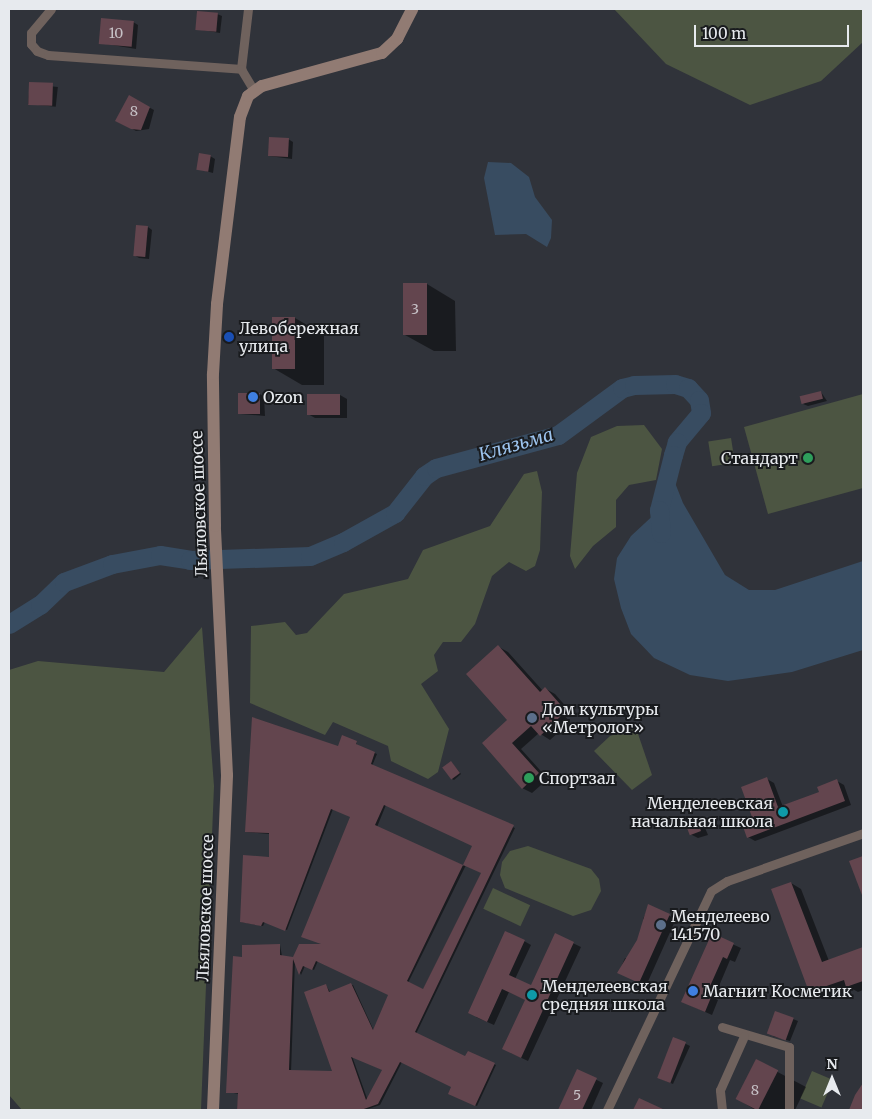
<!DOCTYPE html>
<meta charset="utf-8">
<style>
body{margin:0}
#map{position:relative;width:872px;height:1119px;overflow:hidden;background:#30333a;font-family:Merriweather,serif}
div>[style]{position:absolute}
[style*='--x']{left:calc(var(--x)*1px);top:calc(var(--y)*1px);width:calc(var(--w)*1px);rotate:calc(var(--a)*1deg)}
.green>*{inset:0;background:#4c5542;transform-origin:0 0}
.water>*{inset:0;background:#384c61}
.shadow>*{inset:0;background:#0007;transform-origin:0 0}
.river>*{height:19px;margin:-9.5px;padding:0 9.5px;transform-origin:9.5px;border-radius:9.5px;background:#384c61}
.building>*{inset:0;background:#63454e;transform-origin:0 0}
.street>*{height:9px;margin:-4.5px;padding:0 4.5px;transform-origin:4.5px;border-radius:4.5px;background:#6f625d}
.secondary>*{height:12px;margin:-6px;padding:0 6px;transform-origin:6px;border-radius:6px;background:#917b73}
.dots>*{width:14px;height:14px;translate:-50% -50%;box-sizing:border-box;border:2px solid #191b1e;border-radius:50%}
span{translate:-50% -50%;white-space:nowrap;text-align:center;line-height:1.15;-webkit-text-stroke:4px #191b1e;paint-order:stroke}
.number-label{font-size:14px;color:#c6c1c6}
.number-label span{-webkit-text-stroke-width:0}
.poi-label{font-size:16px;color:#e7eaee}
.left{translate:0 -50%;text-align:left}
.right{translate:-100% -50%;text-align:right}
.street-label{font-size:16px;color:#e7eaee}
.water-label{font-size:18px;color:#9cc3ed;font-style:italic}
.frame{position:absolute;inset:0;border:10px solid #e7eaee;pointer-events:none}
.north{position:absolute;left:807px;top:1054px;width:50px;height:50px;-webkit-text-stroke:4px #191b1e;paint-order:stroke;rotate:0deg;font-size:14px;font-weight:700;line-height:20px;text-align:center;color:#e7eaee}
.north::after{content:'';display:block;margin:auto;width:18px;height:22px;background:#e7eaee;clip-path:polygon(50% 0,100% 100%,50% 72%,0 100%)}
.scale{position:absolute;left:694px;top:25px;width:155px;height:22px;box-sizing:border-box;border:2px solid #e7eaee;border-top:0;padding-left:6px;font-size:15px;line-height:18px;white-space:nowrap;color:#e7eaee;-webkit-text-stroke:4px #191b1e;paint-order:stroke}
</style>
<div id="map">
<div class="green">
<div style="clip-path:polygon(614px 9px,863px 9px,863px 42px,821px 81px,750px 105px,666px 64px)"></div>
<div style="clip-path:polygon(863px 394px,863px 488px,768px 514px,744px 427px)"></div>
<div style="clip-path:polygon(644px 425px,662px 449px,656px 480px,629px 485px,616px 500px,616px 527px,593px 546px,575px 569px,570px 556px,577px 473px,591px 437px,617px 426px)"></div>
<div style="left:731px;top:438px;width:25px;height:23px;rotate:81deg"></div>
<div style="clip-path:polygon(537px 471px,542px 492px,540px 550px,535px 566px,526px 571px,509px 562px,492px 576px,475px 624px,461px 642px,443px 642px,434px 655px,438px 671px,421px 684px,449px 729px,438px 772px,428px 779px,391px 761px,388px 746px,333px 722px,325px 735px,250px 703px,251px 626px,285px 622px,296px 635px,307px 633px,344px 594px,408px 579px,423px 550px,490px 526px,524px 474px)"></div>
<div style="clip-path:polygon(202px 627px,214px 786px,201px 1110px,22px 1110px,9px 1095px,9px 670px,38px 661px,164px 672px)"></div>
<div style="clip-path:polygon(636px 728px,652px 775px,632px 790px,594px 751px,610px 736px)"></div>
<div style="clip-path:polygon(528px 846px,591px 869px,599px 879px,601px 891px,591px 910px,573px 916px,505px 888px,500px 875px,502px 862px,510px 851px)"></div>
<div style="left:493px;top:888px;width:41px;height:23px;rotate:25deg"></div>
<div style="left:812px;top:1071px;width:23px;height:30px;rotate:23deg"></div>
</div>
<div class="water">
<div style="clip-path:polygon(488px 162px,511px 163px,529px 177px,535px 197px,552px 220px,551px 238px,547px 247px,526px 234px,495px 235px,484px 178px)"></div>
<div style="clip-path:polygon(670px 470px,683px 503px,725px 575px,749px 590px,775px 590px,863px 561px,863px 650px,792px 672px,728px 681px,690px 675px,654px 658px,631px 634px,621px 608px,614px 579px,617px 558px,631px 536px,659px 510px)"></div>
</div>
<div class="shadow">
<div style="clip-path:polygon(217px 14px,222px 16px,220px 33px,196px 29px)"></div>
<div style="clip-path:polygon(133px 22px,138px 25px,136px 49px,100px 43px)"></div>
<div style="left:30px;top:84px;width:28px;height:20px;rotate:6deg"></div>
<div style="clip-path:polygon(130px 97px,154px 110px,149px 129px,136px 131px,117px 120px)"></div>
<div style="clip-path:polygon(288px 139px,293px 142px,292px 159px,269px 156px)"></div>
<div style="clip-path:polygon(210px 156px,215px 159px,213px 173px,198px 169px)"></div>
<div style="clip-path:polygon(148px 227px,152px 230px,149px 259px,139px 258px,134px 255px)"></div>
<div style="clip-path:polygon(427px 284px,455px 301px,456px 351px,434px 351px,405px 335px)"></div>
<div style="clip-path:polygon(273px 318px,295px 318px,324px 335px,324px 385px,302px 385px,273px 368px)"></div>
<div style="clip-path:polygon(821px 392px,827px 401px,808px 406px,803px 404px)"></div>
<div style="clip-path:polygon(260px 394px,264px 397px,265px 416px,240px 414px)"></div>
<div style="clip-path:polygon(340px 395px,347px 399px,347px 418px,315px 418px,308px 414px)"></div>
<div style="clip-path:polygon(499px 647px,508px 652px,543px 691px,546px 689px,555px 694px,569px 710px,564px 715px,570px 722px,550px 740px,539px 733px,521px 749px,548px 779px,532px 793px,522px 788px,483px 743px,509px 720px)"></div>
<div style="clip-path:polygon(evenodd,356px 742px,357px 746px,377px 754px,372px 766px,515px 828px,416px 1034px,466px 1057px,468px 1052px,496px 1065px,477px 1106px,450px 1094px,453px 1086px,402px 1062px,380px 1105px,365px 1110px,237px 1110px,239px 1094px,228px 1092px,244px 958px,280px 945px,282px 956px,294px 958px,325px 945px,352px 817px,333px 809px,287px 930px,265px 922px,263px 926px,241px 922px,270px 858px,270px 834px,246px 832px,338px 748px,356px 742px,386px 805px,474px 846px,464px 866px,377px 827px,386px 805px,356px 742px,466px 865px,482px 873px,423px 990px,408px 983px,466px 865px,356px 742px,295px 961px,301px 975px,305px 966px,314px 970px,318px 961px,390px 995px,374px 1031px,353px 985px,330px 992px,326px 985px,334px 1072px,291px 1072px,295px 961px,356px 742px,352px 1056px,383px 1070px,368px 1101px,352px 1056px)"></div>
<div style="clip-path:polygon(452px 763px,461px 774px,454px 780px,452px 779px)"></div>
<div style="clip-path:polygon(767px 779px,774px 783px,783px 807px,820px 793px,837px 781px,844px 785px,851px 805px,755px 841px,748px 837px)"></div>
<div style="clip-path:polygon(696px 819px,703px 823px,708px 835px,698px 838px,690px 834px)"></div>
<div style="clip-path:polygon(791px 883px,801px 889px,829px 961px,863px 949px,863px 990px,858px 992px,849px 987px,821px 997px,810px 991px)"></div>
<div style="clip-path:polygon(649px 906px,676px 919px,646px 986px,619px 972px,625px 958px,629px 959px,646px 921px,643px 919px)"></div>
<div style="clip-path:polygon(556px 935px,581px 947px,528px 1061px,511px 1053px,526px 1000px,509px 992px,494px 1025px,476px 1017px,524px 941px,531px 945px,515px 979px,532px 987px)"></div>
<div style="clip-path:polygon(712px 935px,741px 948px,735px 962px,730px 960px,714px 998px,718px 1000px,712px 1015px,683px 1002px)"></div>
<div style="clip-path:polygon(793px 1019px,798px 1021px,790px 1041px,773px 1036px)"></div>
<div style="clip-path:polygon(674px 1038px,690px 1046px,673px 1084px,661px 1079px)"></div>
<div style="clip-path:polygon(757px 1061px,806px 1087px,795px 1110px,755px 1110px,738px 1099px)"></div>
<div style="clip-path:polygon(578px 1071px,603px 1083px,591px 1110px,560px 1110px)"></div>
</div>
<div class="river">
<div style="--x:9;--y:624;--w:36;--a:-32"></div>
<div style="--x:40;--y:605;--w:33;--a:-44"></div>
<div style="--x:64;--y:582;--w:51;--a:-20.6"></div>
<div style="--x:112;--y:564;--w:49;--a:-10.6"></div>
<div style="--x:160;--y:555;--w:30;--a:9"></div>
<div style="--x:190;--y:560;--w:120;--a:-1.9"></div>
<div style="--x:310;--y:556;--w:36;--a:-23"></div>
<div style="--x:343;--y:542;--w:60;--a:-29.1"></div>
<div style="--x:395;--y:513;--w:47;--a:-51.9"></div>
<div style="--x:424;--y:476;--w:14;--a:-34"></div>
<div style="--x:436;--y:468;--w:126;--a:-15.1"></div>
<div style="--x:558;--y:435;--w:79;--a:-36.3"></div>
<div style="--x:622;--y:388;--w:12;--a:-14"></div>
<div style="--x:634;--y:385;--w:41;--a:-1.4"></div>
<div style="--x:675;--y:384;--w:14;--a:17"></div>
<div style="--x:688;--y:388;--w:16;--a:47"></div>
<div style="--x:699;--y:400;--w:13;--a:81"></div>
<div style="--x:701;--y:413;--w:38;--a:130"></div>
<div style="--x:677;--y:442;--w:14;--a:107"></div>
<div style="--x:673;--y:455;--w:57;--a:104.3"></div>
<div style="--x:659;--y:510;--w:23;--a:85"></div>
</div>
<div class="building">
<div style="left:197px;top:11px;width:21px;height:19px;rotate:5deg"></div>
<div style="left:101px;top:18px;width:33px;height:26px;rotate:5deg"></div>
<div style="left:29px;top:82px;width:24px;height:23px;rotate:2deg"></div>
<div style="clip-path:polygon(129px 95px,150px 107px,141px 130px,131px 129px,115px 121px)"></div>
<div style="left:269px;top:137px;width:20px;height:19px;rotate:3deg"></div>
<div style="left:199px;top:153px;width:12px;height:17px;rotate:9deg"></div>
<div style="left:136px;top:225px;width:12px;height:31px;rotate:5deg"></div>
<div style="left:403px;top:283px;width:24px;height:52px"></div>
<div style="left:272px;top:317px;width:23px;height:52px"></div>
<div style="left:821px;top:391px;width:8px;height:22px;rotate:76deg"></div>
<div style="left:238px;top:393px;width:22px;height:21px"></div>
<div style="left:307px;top:394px;width:33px;height:21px"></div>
<div style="clip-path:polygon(498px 645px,540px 692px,545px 687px,560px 704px,555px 709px,561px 716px,540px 736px,531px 726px,512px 743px,539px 773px,522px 789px,482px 743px,507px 720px,466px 674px)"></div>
<div style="clip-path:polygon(evenodd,252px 717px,338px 746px,342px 735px,357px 741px,356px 744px,375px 752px,371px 764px,514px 825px,415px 1032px,465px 1056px,468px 1051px,495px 1063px,475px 1106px,448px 1094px,451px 1087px,400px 1062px,378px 1104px,361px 1110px,237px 1110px,238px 1093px,226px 1093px,233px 956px,242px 957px,242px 945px,280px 944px,280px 955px,293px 957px,299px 944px,321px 944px,301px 937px,350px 817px,331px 809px,285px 931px,263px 922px,261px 926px,240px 922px,243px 855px,269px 857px,269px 833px,245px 832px,252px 717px,384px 805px,472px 846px,463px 865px,375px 825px,384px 805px,252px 717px,463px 865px,481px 873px,423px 989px,407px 981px,463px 865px,252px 717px,293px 959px,299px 975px,303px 966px,312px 970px,316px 961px,388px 995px,373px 1030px,351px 983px,329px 992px,326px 984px,304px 992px,332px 1071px,289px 1070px,293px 959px,252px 717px,351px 1057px,382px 1070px,366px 1100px,351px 1057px)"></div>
<div style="left:451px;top:761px;width:15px;height:11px;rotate:53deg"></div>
<div style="clip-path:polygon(767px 777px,778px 807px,819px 792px,817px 787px,837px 779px,845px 801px,747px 838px,741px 821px,752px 817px,741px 787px)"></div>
<div style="left:696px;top:818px;width:14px;height:12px;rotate:69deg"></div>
<div style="clip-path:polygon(863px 856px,863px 895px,862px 895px,849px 861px)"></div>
<div style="clip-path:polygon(791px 882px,822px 962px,863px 947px,863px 981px,846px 987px,844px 980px,809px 992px,771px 889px)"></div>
<div style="clip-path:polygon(648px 904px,670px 914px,639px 983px,617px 973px,637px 940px)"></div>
<div style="clip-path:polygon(505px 931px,525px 940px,509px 975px,531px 985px,555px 933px,574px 942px,521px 1058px,502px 1049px,525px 1000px,502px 989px,487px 1022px,468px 1013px)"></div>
<div style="clip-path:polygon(712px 933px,734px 943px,727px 959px,723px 957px,707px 993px,712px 995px,705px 1012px,681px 1002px)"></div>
<div style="left:775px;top:1011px;width:20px;height:24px;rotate:20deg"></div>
<div style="left:673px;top:1037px;width:14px;height:44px;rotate:21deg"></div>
<div style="left:756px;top:1059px;width:25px;height:45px;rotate:27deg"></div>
<div style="clip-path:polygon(577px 1069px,597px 1078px,582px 1110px,558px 1110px)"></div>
<div style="clip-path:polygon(863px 1083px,863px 1110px,849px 1110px,855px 1095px)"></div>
<div style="clip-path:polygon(639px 1098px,665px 1110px,633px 1110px)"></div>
</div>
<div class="street">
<div style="--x:51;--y:9;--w:31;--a:130"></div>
<div style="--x:31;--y:33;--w:11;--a:90"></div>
<div style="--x:31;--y:44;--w:9;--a:49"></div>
<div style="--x:37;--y:51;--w:12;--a:20"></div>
<div style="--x:48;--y:55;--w:194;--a:4.1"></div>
<div style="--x:248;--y:9;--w:60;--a:96.7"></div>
<div style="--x:241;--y:69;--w:26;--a:59"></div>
<div style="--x:722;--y:1027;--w:70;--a:16.6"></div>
<div style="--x:789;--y:1047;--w:63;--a:90"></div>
<div style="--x:607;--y:1110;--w:242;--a:-64.6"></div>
<div style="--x:711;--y:891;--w:19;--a:-32"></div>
<div style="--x:727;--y:881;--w:144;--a:-19.4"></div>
<div style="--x:722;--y:1110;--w:20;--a:-96"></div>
<div style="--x:720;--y:1090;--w:59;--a:-66"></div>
</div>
<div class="secondary">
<div style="--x:213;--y:1110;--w:335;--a:-87.6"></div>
<div style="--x:227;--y:775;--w:249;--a:-92.8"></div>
<div style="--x:215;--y:526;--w:152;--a:-90.8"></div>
<div style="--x:213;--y:374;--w:70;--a:-86.7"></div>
<div style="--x:217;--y:304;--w:188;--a:-83"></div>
<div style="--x:240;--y:117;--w:22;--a:-69"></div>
<div style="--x:248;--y:96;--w:17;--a:-36"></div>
<div style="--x:262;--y:86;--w:124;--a:-15.4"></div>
<div style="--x:382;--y:53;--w:21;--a:-43"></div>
<div style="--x:397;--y:39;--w:34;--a:-63"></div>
</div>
<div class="dots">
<div style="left:229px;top:337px;background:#1a4fb4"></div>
<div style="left:253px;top:397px;background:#3f7fe0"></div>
<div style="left:808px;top:458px;background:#2e9e5b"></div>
<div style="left:532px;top:718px;background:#5c6f8a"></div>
<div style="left:529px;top:778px;background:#2e9e5b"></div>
<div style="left:783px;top:812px;background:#0f9aa8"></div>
<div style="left:661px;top:925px;background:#5c6f8a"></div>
<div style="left:693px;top:991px;background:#3f7fe0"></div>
<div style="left:532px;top:995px;background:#0f9aa8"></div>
</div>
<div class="number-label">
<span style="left:116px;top:33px">10</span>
<span style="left:134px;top:111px">8</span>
<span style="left:415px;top:309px">3</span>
<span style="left:755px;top:1090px">8</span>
<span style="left:577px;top:1095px">5</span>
</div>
<div class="poi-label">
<span class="left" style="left:239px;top:337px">Левобережная<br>улица</span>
<span class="left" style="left:263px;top:397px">Ozon</span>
<span class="right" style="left:798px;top:458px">Стандарт</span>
<span class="left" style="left:542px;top:718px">Дом культуры<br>«Метролог»</span>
<span class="left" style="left:539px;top:778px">Спортзал</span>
<span class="right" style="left:773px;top:812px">Менделеевская<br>начальная школа</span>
<span class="left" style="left:671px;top:925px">Менделеево<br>141570</span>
<span class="left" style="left:542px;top:995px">Менделеевская<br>средняя школа</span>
<span class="left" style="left:703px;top:991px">Магнит Косметик</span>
</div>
<div class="street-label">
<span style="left:199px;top:504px;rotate:-92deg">Льяловское шоссе</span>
<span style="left:205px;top:908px;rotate:-88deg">Льяловское шоссе</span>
</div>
<div class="water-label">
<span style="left:516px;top:445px;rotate:-16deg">Клязьма</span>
</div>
<div class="frame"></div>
<div class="north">N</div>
<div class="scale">100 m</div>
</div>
